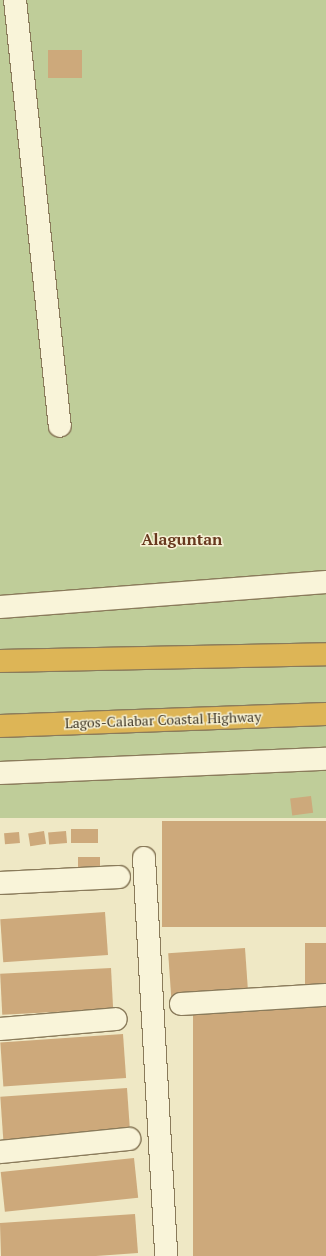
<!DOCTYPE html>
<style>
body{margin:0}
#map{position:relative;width:326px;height:1256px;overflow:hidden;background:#efe8c5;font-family:"PT Serif",serif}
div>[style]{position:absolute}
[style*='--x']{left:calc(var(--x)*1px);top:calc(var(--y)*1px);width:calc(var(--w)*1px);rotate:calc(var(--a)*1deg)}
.green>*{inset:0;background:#bfcd99;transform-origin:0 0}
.building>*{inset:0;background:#cda97b;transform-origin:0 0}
.roads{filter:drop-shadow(1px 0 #8a7b5b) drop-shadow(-1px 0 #8a7b5b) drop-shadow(0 1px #8a7b5b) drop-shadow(0 -1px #8a7b5b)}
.minor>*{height:22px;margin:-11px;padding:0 11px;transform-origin:11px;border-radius:11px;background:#f9f4d9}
.highway>*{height:22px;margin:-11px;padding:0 11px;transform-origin:11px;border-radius:11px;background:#ddb556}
span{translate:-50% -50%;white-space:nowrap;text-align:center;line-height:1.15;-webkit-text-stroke:3px #f6f1d5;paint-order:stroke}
.street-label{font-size:14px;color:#3a301f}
.quarter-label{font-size:16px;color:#67381e;font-weight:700}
</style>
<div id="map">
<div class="green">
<div style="left:0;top:0;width:326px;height:818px"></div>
</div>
<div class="building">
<div style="left:82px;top:50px;width:28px;height:34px;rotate:90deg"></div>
<div style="left:311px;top:796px;width:17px;height:21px;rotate:83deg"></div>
<div style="left:326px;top:821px;width:106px;height:164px;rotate:90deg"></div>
<div style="left:98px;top:829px;width:14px;height:27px;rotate:90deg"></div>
<div style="left:44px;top:831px;width:13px;height:16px;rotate:81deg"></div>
<div style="left:66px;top:831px;width:12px;height:18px;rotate:85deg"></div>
<div style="left:19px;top:832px;width:11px;height:15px;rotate:85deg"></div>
<div style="left:100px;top:857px;width:16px;height:22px;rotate:90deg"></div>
<div style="left:105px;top:912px;width:43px;height:105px;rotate:86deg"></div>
<div style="left:326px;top:943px;width:44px;height:21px;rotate:90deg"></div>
<div style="left:245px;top:948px;width:45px;height:77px;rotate:86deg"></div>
<div style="left:111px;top:968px;width:41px;height:111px;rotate:87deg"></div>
<div style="left:326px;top:1007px;width:249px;height:133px;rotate:90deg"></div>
<div style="left:123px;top:1034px;width:44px;height:123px;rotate:86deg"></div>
<div style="left:127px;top:1088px;width:44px;height:127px;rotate:86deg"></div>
<div style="left:134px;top:1158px;width:40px;height:134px;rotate:84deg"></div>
<div style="clip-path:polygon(135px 1214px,138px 1253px,96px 1256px,1px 1256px,0 1223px)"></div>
</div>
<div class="roads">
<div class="minor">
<div style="--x:15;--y:0;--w:428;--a:84"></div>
<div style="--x:0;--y:607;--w:327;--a:-4.4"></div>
<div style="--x:0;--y:773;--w:326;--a:-2.5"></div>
<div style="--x:144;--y:858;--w:399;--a:86.8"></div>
<div style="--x:0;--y:883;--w:119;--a:-2.9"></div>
<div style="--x:181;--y:1004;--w:145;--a:-3.6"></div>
<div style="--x:0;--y:1029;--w:116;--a:-4.9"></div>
<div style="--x:0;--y:1152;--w:130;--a:-5.8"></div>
</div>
<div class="highway">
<div style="--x:0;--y:661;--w:326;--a:-1.2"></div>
<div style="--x:0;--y:726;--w:326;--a:-2.1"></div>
</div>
</div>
<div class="street-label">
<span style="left:163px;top:720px;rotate:-2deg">Lagos-Calabar Coastal Highway</span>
</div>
<div class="quarter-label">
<span style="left:182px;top:539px">Alaguntan</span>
</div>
</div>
